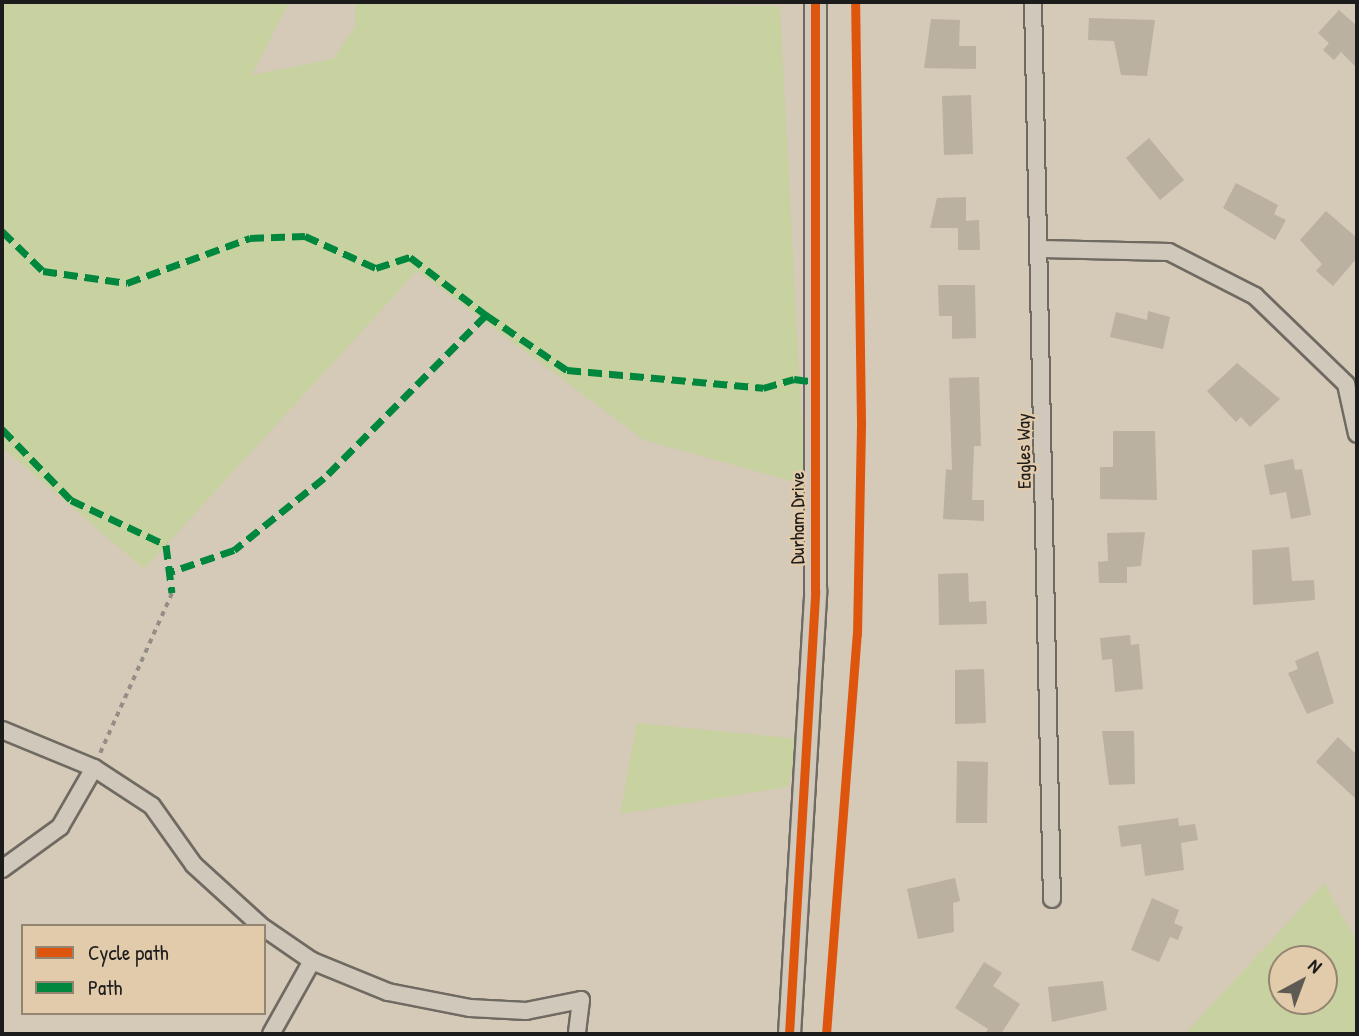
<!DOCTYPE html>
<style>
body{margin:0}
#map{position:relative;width:1359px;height:1036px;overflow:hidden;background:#d5c9b8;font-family:"Patrick Hand",sans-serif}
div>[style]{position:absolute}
.green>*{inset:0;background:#c8d1a0}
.building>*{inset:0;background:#bbb1a1}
.path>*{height:3.5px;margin-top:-1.75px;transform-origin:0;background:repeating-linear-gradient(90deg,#948e86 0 5px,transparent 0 10px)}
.roads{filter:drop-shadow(2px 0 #6f6a62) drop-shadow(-2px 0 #6f6a62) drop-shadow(0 2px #6f6a62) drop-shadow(0 -2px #6f6a62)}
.street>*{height:16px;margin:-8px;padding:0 8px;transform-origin:8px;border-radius:8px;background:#d1c8bc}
.secondary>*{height:21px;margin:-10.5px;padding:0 10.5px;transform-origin:10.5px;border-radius:10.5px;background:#d1c8bc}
.quiet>*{height:7px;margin-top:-3.5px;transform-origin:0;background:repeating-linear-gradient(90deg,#00873e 0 14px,transparent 0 21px)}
.cycleway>*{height:9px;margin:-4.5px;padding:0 4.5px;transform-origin:4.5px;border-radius:4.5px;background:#de560d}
span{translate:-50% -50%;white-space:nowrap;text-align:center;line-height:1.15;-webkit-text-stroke:5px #e2cbab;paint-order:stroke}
.street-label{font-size:19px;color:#1c1c1c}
.frame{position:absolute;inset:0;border:4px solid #1c1c1c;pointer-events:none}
.legend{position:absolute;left:21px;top:924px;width:245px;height:91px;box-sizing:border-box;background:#e2cbab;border:2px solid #938572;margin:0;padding:9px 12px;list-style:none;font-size:21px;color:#1c1c1c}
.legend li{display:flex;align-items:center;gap:14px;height:35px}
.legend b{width:35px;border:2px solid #938572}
.north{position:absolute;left:1268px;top:945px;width:70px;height:70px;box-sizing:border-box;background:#e2cbab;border:2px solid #938572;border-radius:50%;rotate:41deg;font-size:19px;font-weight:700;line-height:28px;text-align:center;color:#1c1c1c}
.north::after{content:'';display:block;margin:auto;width:24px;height:32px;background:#5d5953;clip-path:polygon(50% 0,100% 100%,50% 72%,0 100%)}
</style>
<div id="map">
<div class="green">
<div style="clip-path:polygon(2px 2px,289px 2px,252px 75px,333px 59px,355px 27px,355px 2px,780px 6px,805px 485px,644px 440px,417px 271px,144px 569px,2px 447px)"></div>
<div style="clip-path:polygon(637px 723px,800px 739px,788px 787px,620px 814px)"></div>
<div style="clip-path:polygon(evenodd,1324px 883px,1354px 937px,1357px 1034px,1185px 1034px,1324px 883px,1282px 959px,1324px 959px,1324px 1001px,1282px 1001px,1282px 959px)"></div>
</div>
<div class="building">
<div style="clip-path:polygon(1339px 10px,1357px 26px,1357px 68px,1341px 52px,1334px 60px,1323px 50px,1329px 43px,1318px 33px)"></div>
<div style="clip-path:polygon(1089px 18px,1155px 20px,1147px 76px,1121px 75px,1114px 41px,1088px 40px)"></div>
<div style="clip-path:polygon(931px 19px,960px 20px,959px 46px,976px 46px,976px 69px,924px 68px)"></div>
<div style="clip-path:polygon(971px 95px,973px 154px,944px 155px,942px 96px)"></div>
<div style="clip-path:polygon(1149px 138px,1184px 180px,1160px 200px,1126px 158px)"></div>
<div style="clip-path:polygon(1236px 183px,1278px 205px,1274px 214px,1286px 220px,1275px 240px,1223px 208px)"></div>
<div style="clip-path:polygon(966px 197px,966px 221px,979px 220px,980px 250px,958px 250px,958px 228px,930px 228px,937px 198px)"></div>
<div style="clip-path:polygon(1326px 211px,1357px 238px,1357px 258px,1333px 286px,1316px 271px,1322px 264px,1300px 240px)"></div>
<div style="clip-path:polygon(938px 285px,975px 285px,976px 338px,952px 339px,952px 316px,939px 316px)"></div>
<div style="clip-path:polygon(1148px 311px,1170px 317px,1163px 349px,1110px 337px,1116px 312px,1147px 320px)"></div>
<div style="clip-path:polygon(1237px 363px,1280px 399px,1250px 427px,1241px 417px,1236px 422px,1207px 391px)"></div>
<div style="clip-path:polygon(979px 377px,981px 446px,974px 446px,972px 500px,984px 500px,984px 521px,943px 519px,946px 469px,952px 470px,949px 378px)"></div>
<div style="clip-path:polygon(1113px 431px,1155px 431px,1157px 500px,1100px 499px,1100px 467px,1113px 467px)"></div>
<div style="clip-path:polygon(1293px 459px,1295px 470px,1302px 469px,1311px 515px,1291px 519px,1286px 492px,1270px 495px,1264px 465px)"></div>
<div style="clip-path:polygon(1145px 532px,1141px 566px,1127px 567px,1127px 583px,1099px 583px,1098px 562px,1108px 561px,1107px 533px)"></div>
<div style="clip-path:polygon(1289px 547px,1292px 581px,1314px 580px,1315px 600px,1253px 605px,1252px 550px)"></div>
<div style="clip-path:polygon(968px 573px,969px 602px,986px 601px,987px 624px,939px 625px,938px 574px)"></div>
<div style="clip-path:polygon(1130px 635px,1131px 645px,1139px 644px,1143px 689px,1115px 692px,1112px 659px,1102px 660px,1100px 638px)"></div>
<div style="clip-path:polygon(1318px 651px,1334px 703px,1307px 714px,1288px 673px,1298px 669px,1295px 661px)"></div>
<div style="clip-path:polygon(984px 669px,986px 723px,955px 724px,955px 670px)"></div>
<div style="clip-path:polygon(1102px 731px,1134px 731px,1135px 784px,1109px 785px)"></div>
<div style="clip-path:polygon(1338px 737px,1357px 755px,1357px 800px,1316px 762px)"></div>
<div style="clip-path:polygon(957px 761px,988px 762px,987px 823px,956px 823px)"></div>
<div style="clip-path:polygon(1178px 818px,1179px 826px,1195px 824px,1198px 840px,1181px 843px,1184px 870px,1145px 876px,1141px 844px,1121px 847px,1118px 826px)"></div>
<div style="clip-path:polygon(955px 878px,960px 901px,953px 903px,954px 932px,918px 939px,907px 889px)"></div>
<div style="clip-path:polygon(1152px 898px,1179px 910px,1174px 923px,1183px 927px,1178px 940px,1170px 937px,1159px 962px,1131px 950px)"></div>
<div style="clip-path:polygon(984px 962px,1002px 973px,993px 986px,1020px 1004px,1001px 1034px,985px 1034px,988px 1029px,955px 1008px)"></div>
<div style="clip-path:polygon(1103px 981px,1107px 1010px,1052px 1022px,1048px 987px)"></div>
</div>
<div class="path">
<div style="left:100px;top:753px;width:175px;rotate:-65.8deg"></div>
</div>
<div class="roads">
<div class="street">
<div style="left:1033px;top:2px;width:897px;rotate:88.79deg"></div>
<div style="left:1042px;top:249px;width:127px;rotate:1.4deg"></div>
<div style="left:1169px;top:252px;width:97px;rotate:27.1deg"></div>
<div style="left:1255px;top:296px;width:127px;rotate:44deg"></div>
<div style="left:1346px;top:384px;width:51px;rotate:77.6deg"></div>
<div style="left:2px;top:730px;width:100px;rotate:22.4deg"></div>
<div style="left:94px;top:768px;width:69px;rotate:33.2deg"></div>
<div style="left:152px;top:806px;width:72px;rotate:54.6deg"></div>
<div style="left:194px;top:865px;width:91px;rotate:42.3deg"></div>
<div style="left:2px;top:869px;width:72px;rotate:-35.9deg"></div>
<div style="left:60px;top:827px;width:68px;rotate:-60deg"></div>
<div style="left:264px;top:928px;width:58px;rotate:34.5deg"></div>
<div style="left:312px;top:961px;width:82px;rotate:22.2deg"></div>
<div style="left:388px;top:992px;width:84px;rotate:11deg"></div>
<div style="left:470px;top:1008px;width:56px;rotate:3.1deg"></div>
<div style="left:526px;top:1011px;width:56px;rotate:-11.3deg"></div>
<div style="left:581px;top:1000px;width:34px;rotate:97deg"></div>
<div style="left:271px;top:1034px;width:84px;rotate:-60.7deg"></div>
</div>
<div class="secondary">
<div style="left:789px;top:1034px;width:444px;rotate:-86.6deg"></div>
<div style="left:815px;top:591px;width:589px;rotate:-90deg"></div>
</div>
</div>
<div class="quiet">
<div style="left:2px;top:231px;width:57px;rotate:44.3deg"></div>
<div style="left:43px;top:271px;width:85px;rotate:8.1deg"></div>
<div style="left:127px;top:283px;width:131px;rotate:-20.1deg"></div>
<div style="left:250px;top:238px;width:55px;rotate:-2.1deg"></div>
<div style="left:305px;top:236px;width:78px;rotate:24.3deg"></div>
<div style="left:376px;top:268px;width:36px;rotate:-18deg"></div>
<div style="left:410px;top:257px;width:96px;rotate:37.3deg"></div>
<div style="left:486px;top:315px;width:230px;rotate:134.8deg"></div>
<div style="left:324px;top:478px;width:115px;rotate:141.3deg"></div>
<div style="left:234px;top:550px;width:68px;rotate:161deg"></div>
<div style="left:486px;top:315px;width:98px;rotate:34.2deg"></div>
<div style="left:567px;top:370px;width:197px;rotate:5.2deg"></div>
<div style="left:763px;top:388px;width:32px;rotate:-16deg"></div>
<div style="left:794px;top:379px;width:22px;rotate:8deg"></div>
<div style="left:2px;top:429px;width:99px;rotate:45.8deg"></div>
<div style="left:71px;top:500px;width:105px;rotate:25.3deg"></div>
<div style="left:166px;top:545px;width:48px;rotate:82.9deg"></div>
</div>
<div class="cycleway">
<div style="left:789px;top:1034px;width:444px;rotate:-86.6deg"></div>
<div style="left:815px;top:591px;width:589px;rotate:-90deg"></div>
<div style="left:826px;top:1034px;width:401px;rotate:-85.6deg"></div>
<div style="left:857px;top:634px;width:212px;rotate:-88.9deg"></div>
<div style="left:861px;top:422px;width:420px;rotate:-90.8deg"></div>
</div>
<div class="street-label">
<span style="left:1024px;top:451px;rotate:-91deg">Eagles Way</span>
<span style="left:798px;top:518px;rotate:-90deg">Durham Drive</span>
</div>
<div class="frame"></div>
<ul class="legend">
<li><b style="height:9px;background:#de560d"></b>Cycle path</li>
<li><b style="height:9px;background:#00873e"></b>Path</li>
</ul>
<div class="north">N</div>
</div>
